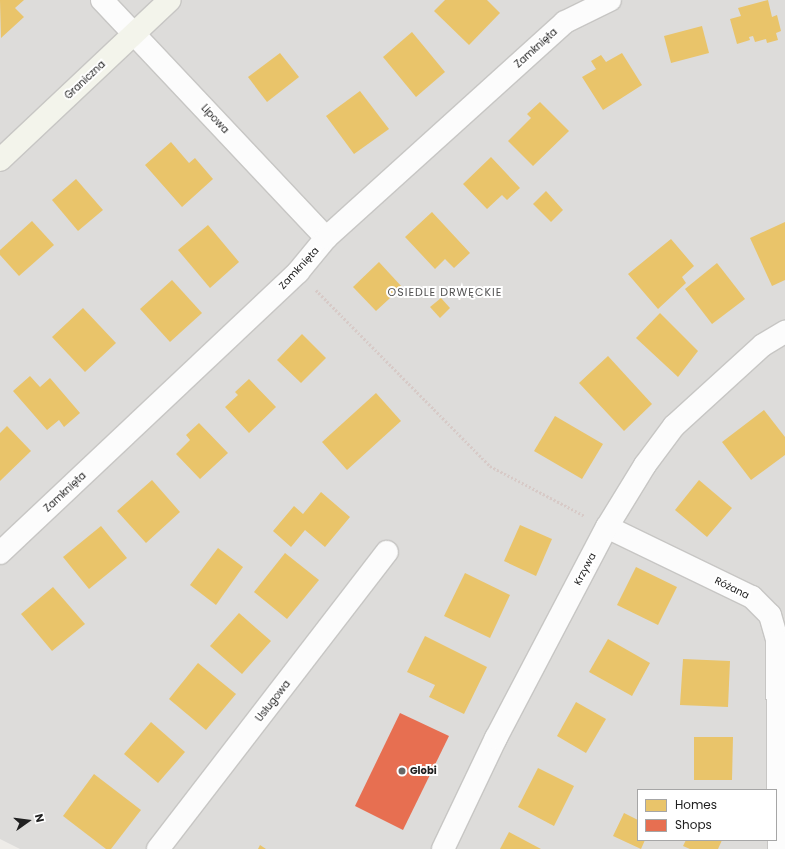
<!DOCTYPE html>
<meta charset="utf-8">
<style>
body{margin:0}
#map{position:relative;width:785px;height:849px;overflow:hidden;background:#eeece8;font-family:Poppins,sans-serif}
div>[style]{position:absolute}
.residential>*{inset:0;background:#dddcda}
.homes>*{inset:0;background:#e9c46a}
.shops>*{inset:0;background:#e76f51}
.path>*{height:2.5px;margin-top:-1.25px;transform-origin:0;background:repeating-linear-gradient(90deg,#d7cac7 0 2px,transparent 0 4px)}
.roads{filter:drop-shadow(1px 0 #c7c6c4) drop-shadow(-1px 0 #c7c6c4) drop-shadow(0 1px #c7c6c4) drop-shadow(0 -1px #c7c6c4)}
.street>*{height:22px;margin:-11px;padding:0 11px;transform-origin:11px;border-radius:11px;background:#fcfcfc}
.secondary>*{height:22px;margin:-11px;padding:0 11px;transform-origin:11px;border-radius:11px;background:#f3f4eb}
.dots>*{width:11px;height:11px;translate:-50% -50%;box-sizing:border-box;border:2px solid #fff;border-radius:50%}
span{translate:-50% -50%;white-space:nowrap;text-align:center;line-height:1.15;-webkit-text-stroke:4px #fff;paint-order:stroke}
.street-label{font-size:10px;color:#202020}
.poi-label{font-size:10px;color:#202020;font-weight:700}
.left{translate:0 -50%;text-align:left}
.neighbourhood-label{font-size:11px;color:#535353;letter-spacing:1px}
.legend{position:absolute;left:637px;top:789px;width:140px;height:52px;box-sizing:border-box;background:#fff;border:1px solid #a6a6a6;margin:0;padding:5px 7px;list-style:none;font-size:12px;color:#202020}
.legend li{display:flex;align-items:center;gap:8px;height:20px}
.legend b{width:20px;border:1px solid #a6a6a6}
.north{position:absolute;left:8px;top:801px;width:40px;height:40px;-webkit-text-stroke:3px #fff;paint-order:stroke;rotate:76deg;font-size:11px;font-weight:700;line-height:16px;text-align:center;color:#202020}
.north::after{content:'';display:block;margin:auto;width:14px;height:18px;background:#202020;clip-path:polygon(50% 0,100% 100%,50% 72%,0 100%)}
</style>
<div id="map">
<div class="residential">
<div style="clip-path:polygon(evenodd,0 0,785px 0,785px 849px,20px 849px,0 839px,0 0,638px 790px,776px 790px,776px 840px,638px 840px,638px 790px)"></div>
</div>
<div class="homes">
<div style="clip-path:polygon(0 0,24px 0,15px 8px,24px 17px,1px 38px)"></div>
<div style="clip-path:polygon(445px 0,487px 0,500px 13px,469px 45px,434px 11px)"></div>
<div style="clip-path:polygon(768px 0,772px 17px,777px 15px,781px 31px,776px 33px,778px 40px,767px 43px,766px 39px,755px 42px,753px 36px,749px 37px,750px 40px,737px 44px,730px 19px,741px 16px,738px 8px)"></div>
<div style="clip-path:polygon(702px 26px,709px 53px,671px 63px,664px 36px)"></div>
<div style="clip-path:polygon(412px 32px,445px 72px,416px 97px,383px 57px)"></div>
<div style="clip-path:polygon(280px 53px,299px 77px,267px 102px,248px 77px)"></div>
<div style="clip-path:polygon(622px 53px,642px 85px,603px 110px,582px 77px,596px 69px,591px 61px,601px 55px,606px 62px)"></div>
<div style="clip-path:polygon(360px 91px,389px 129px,354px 154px,326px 116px)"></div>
<div style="clip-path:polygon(540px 102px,569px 131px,533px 166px,508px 141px,531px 118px,527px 114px)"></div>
<div style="clip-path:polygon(171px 142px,189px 163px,195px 158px,213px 179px,182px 207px,145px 165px)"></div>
<div style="clip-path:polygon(491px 157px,520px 188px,507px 200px,502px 195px,487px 209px,463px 184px)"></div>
<div style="clip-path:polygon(76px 179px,103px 210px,78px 231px,52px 200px)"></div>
<div style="clip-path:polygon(546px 191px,563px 210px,551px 222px,533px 204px)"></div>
<div style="clip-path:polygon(432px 212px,470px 253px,454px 268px,445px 259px,435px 269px,405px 237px)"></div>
<div style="clip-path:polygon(32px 221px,54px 245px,19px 276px,0 255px,0 250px)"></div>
<div style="clip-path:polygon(785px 222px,785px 280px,772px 286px,750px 238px)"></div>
<div style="clip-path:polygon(208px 225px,239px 262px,210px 288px,178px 250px)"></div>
<div style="clip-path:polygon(671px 239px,694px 266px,682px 277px,686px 283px,658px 309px,628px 274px)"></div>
<div style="clip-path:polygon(379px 262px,402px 287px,376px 311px,353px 287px)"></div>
<div style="clip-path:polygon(717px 263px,745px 299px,712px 324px,685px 289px)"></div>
<div style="clip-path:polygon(172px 280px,202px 313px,170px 342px,140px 309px)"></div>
<div style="clip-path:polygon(441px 298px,450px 308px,440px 318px,430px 307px)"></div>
<div style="clip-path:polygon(83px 308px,116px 343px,85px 372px,52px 337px)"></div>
<div style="clip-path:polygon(660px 313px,698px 351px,678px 377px,636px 338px)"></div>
<div style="clip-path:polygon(302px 334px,326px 358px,301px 383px,277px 360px)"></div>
<div style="clip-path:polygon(608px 356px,652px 404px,624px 431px,579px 383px)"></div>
<div style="clip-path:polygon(30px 376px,40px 387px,50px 378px,80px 413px,64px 427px,59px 420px,47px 430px,13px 391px)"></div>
<div style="clip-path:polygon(249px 379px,276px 407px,249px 433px,225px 407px,238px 395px,235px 392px)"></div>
<div style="clip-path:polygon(376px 393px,401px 421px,347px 470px,322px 442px)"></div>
<div style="clip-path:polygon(764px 410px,785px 437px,785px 455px,751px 480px,722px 442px)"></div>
<div style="clip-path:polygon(555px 416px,603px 444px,582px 479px,534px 451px)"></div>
<div style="clip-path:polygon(199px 423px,228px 453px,200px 479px,176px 454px,190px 440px,186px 435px)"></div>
<div style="clip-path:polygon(7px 426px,31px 451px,0 481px,0 433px)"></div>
<div style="clip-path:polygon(152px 480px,180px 512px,146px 543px,117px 511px)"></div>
<div style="clip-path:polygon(699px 480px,732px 508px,707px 537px,675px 510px)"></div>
<div style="clip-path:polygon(321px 492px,350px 517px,325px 547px,305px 530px,291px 547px,273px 531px,294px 506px,303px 514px)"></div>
<div style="clip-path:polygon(520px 525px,552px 539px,536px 576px,504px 561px)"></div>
<div style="clip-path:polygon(101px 526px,127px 558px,89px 589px,63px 557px)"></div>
<div style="clip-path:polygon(218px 548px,243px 567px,216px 605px,190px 585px)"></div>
<div style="clip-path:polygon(285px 553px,319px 580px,287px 619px,254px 592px)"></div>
<div style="clip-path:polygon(636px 567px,677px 587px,658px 625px,617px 605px)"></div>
<div style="clip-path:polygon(465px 573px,510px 595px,490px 638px,444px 616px)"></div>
<div style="clip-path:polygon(53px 587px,85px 624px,52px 651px,21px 614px)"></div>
<div style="clip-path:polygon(239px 613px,271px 641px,242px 674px,210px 646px)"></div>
<div style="clip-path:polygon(425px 636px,487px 667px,464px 714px,429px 697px,435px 685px,407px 672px)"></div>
<div style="clip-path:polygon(608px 639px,650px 663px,632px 696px,589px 672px)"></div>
<div style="clip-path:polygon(683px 659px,730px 661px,728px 707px,680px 705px)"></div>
<div style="clip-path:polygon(198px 663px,236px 694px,206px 730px,169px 699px)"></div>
<div style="clip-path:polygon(576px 702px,606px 719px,586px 753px,557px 736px)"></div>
<div style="clip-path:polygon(151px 722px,185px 752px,158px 783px,124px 754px)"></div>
<div style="clip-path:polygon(694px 737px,733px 737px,732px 780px,694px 780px)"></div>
<div style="clip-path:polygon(538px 768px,574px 786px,554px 826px,518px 807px)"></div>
<div style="clip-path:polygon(94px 774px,141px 810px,111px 849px,106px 849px,63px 816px)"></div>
<div style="clip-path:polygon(624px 813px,638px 820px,638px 840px,645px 840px,641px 849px,613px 836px)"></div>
<div style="clip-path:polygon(509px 832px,541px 849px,500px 849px)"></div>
<div style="clip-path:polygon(686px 840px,722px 840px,718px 849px,690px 849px,683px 846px)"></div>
<div style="clip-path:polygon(260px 845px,266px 849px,258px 849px)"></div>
</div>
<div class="shops">
<div style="clip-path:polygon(400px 713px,449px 736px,403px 830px,355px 806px)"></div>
</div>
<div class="path">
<div style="left:316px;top:290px;width:247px;rotate:45.3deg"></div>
<div style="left:490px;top:466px;width:107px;rotate:27.8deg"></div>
</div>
<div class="roads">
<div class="street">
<div style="left:102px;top:0;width:327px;rotate:46.7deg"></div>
<div style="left:607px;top:527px;width:161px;rotate:25.8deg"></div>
<div style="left:752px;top:597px;width:25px;rotate:45deg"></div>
<div style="left:770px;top:615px;width:26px;rotate:74deg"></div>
<div style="left:777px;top:640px;width:209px;rotate:89.5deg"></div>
<div style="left:0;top:553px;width:410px;rotate:-43.3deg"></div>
<div style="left:298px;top:272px;width:44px;rotate:-50.5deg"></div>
<div style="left:326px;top:238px;width:322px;rotate:-42.1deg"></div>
<div style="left:565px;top:22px;width:50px;rotate:-26.1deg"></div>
<div style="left:158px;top:849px;width:375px;rotate:-52.4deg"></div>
<div style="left:443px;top:849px;width:123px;rotate:-64.5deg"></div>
<div style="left:496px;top:738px;width:238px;rotate:-62.3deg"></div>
<div style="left:607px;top:527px;width:73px;rotate:-58.5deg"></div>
<div style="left:645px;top:465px;width:49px;rotate:-53.4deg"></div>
<div style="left:674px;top:426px;width:120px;rotate:-42.3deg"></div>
<div style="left:763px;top:345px;width:26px;rotate:-31deg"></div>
</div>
<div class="secondary">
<div style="left:0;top:160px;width:233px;rotate:-43.3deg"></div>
</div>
</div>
<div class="dots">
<div style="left:402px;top:771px;background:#686766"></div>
</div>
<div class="street-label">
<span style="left:536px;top:48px;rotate:-42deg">Zamknięta</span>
<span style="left:85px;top:80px;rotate:-43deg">Graniczna</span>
<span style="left:215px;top:119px;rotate:47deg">Lipowa</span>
<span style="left:299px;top:268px;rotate:-47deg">Zamknięta</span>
<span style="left:65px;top:492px;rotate:-43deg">Zamknięta</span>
<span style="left:585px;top:569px;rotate:-62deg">Krzywa</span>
<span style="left:732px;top:588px;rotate:26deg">Różana</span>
<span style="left:273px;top:701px;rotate:-52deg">Usługowa</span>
</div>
<div class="poi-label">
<span class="left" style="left:410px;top:771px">Globi</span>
</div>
<div class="neighbourhood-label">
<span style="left:445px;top:292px">OSIEDLE DRWĘCKIE</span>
</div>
<ul class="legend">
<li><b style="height:11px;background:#e9c46a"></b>Homes</li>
<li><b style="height:11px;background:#e76f51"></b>Shops</li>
</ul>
<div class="north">N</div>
</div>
